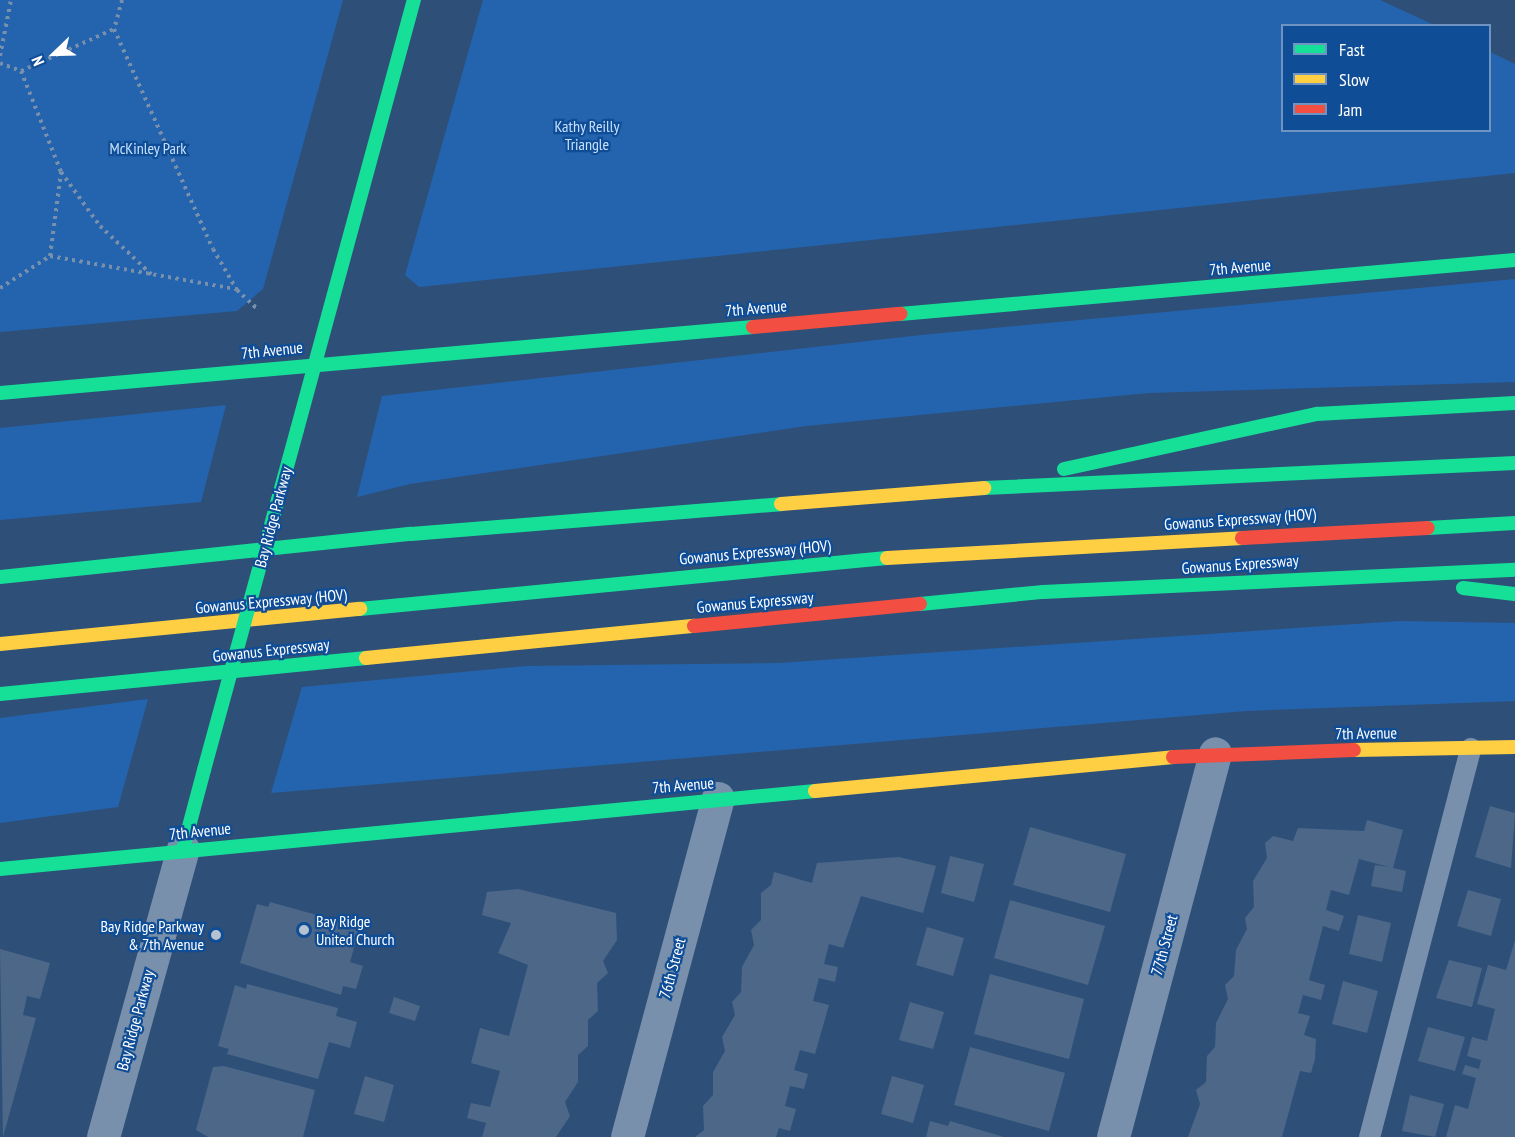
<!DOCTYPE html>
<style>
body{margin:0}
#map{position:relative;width:1515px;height:1137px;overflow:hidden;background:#2e5078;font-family:"PT Sans Narrow",sans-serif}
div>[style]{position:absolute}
.green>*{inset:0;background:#2464ae}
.building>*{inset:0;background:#4c6787}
.path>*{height:4px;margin-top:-2px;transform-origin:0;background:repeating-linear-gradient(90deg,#7890ab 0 3px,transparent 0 7.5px)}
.lane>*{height:21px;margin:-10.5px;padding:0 10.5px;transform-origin:10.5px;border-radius:10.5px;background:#7890ab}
.street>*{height:33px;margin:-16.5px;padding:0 16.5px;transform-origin:16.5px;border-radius:16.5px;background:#7890ab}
.fast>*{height:14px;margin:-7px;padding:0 7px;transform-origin:7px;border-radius:7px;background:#16e098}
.slow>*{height:14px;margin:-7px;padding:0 7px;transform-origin:7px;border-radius:7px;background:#ffcf43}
.jam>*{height:14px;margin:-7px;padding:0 7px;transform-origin:7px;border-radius:7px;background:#f24e42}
.fast-bridge>*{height:14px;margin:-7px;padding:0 7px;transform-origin:7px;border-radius:7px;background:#16e098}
.dots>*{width:16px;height:16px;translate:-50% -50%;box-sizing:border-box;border:3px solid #0f4d97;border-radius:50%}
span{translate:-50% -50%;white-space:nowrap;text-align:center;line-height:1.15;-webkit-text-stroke:4.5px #0f4d97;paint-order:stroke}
.park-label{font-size:16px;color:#c7e1fe}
.street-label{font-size:16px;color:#fff}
.poi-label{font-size:16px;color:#fff}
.left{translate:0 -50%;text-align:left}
.right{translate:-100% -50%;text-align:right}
.legend{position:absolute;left:1281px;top:24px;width:210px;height:108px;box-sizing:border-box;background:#0f4d97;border:2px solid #6f94c1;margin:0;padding:8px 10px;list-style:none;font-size:18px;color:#fff}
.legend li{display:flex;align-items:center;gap:12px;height:30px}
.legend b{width:30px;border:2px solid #6f94c1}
.north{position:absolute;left:24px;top:24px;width:60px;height:60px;-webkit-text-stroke:4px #0f4d97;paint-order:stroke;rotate:247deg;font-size:16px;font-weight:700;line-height:24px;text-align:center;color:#fff}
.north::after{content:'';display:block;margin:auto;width:21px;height:27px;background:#fff;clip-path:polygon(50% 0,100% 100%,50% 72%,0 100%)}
</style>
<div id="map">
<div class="green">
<div style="clip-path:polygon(0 0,343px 0,263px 289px,237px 311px,0 332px)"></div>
<div style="clip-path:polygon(483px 0,1380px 0,1434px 25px,1282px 26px,1282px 130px,1490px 130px,1490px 52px,1515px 64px,1515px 173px,419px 287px,405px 275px)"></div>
<div style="clip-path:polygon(1515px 279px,1515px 382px,1149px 393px,806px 426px,410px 484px,357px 497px,382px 396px,921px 335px)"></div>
<div style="clip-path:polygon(226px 405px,201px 502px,0 520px,0 428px)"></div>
<div style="clip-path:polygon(1400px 621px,1515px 623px,1515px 701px,1246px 711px,271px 793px,302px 687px,526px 666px,778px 663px)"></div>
<div style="clip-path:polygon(148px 699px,118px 807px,0 823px,0 718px)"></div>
</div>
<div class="building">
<div style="clip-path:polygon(1490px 806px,1515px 813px,1511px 868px,1475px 857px)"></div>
<div style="clip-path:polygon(1367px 820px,1403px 830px,1393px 868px,1406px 871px,1402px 892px,1371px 886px,1375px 865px,1389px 867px,1359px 859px,1349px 895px,1331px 890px,1326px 910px,1344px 916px,1339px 931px,1323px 926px,1309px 980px,1325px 985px,1321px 1000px,1303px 995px,1298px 1013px,1310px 1016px,1304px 1035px,1316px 1039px,1315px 1059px,1311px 1073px,1300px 1071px,1282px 1137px,1188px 1137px,1200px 1104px,1196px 1090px,1206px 1082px,1207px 1056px,1215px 1047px,1216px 1023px,1228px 999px,1225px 985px,1234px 976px,1236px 950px,1247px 929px,1245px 918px,1254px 907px,1253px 881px,1267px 858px,1265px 843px,1273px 836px,1293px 841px,1298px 828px,1364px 831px)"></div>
<div style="clip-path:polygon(1030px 827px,1126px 854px,1110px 912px,1013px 885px)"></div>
<div style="clip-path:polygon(950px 856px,984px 864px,974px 902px,941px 893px)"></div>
<div style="clip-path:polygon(899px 857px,936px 866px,923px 913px,861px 896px,843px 948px,829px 944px,824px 964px,838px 967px,835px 982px,819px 978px,813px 1001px,829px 1005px,815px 1054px,800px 1050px,794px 1070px,808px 1074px,804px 1089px,790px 1086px,785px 1106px,796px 1109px,790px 1131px,779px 1128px,776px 1137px,695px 1137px,704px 1130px,703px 1106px,713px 1095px,713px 1072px,725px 1051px,722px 1037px,735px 1015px,732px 1002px,741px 992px,742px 967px,754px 945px,751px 930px,761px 920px,761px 893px,771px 885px,774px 872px,812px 883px,817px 863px)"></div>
<div style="clip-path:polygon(518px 889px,616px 913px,617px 940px,603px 961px,608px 973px,597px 983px,598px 1011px,588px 1020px,588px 1046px,578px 1055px,578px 1082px,565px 1102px,570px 1116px,556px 1137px,482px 1137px,486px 1123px,467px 1118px,471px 1103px,490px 1107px,500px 1071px,471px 1063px,480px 1028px,509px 1036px,528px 965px,498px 953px,511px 923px,482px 915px,487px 892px)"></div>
<div style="clip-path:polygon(1468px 890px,1501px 899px,1491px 936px,1457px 926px)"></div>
<div style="clip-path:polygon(1010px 900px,1105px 926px,1088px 985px,994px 958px)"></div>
<div style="clip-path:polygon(270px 902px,360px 927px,350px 962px,363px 966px,356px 989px,343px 986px,341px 995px,240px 963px,257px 904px,268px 907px)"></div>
<div style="clip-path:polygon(1358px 915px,1391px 923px,1382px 962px,1349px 954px)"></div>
<div style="clip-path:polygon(927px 927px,964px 938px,953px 976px,916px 965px)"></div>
<div style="clip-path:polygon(1515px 940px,1515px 1137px,1446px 1137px,1455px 1105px,1468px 1109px,1476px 1078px,1462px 1074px,1465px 1065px,1479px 1069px,1481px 1060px,1467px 1056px,1472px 1037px,1487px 1041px,1495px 1009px,1477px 1004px,1488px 965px,1506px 970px)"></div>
<div style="clip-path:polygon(0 949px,50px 963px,40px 999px,27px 996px,23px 1015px,36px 1018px,3px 1137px)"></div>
<div style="clip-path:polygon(1449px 960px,1482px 968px,1472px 1007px,1436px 998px)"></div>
<div style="clip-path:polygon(990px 974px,1084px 999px,1069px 1059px,974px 1034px)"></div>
<div style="clip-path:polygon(1343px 981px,1378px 991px,1367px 1033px,1332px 1024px)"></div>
<div style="clip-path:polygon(247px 984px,338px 1008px,336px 1016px,357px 1022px,350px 1048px,329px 1042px,318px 1079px,227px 1054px,229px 1049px,218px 1046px,235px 985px,246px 989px)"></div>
<div style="clip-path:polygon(394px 997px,420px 1006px,415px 1021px,389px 1013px)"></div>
<div style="clip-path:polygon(910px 1002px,944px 1012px,933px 1049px,899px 1040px)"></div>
<div style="clip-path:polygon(1428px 1027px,1465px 1037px,1455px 1071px,1418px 1061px)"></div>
<div style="clip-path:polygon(970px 1047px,1065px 1073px,1049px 1131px,954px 1105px)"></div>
<div style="clip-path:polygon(224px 1066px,315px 1090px,303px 1137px,208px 1137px,196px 1130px,213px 1067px)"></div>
<div style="clip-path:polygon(365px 1076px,394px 1085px,384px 1122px,354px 1114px)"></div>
<div style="clip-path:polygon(892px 1076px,924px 1085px,913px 1123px,881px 1114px)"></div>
<div style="clip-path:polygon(1410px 1095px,1444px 1104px,1435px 1137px,1402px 1131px)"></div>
<div style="clip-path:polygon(930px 1121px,948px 1126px,950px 1121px,1004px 1137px,926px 1137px)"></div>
</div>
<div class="path">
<div style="left:122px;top:0;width:30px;rotate:105deg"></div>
<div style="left:114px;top:29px;width:241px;rotate:65.8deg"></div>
<div style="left:213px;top:249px;width:48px;rotate:59.7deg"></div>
<div style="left:237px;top:290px;width:26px;rotate:43deg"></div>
<div style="left:0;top:56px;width:57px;rotate:-78.9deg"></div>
<div style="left:0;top:63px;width:22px;rotate:21deg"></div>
<div style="left:21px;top:71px;width:109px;rotate:68.4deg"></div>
<div style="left:61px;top:172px;width:67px;rotate:54.2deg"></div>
<div style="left:100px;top:226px;width:71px;rotate:43.3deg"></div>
<div style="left:21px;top:71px;width:102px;rotate:-24.3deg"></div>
<div style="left:50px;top:256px;width:85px;rotate:-82.5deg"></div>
<div style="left:0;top:288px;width:59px;rotate:-32.6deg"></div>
<div style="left:50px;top:256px;width:189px;rotate:10.1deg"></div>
</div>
<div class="lane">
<div style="left:1369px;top:1137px;width:402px;rotate:-75.4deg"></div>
</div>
<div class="street">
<div style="left:103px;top:1137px;width:299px;rotate:-74.5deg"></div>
<div style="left:627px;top:1137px;width:351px;rotate:-75deg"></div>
<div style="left:1113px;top:1137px;width:397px;rotate:-75.1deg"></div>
</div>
<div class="fast">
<div style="left:900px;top:314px;width:617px;rotate:-5.02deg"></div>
<div style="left:0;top:393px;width:756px;rotate:-5.01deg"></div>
<div style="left:297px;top:430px;width:446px;rotate:-74.8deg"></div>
<div style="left:1064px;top:469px;width:259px;rotate:-12.3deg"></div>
<div style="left:1317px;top:414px;width:198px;rotate:-3.2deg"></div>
<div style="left:984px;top:488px;width:532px;rotate:-2.7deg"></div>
<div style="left:1428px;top:528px;width:87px;rotate:-3.3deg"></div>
<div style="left:0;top:577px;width:413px;rotate:-6deg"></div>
<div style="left:411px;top:534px;width:371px;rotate:-4.6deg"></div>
<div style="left:1463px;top:588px;width:52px;rotate:6.6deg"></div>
<div style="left:920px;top:604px;width:124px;rotate:-5.6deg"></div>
<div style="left:1043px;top:592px;width:473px;rotate:-2.7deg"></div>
<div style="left:360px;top:609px;width:529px;rotate:-5.53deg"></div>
<div style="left:0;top:694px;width:368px;rotate:-5.6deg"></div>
<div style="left:183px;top:849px;width:82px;rotate:-75.1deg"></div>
<div style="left:0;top:869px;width:819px;rotate:-5.47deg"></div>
</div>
<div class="slow">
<div style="left:781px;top:504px;width:204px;rotate:-4.5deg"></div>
<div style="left:887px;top:558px;width:356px;rotate:-3.2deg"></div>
<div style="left:0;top:644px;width:362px;rotate:-5.6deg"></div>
<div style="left:366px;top:658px;width:330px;rotate:-5.6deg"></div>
<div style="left:1354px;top:750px;width:161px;rotate:-1.1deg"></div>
<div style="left:815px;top:791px;width:360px;rotate:-5.4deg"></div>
</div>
<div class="jam">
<div style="left:753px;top:327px;width:148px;rotate:-5.1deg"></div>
<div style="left:1242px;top:538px;width:186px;rotate:-3.1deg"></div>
<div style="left:694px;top:626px;width:227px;rotate:-5.6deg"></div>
<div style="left:1173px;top:757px;width:181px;rotate:-2.2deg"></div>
</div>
<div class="fast-bridge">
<div style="left:204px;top:770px;width:352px;rotate:-74.7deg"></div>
</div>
<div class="dots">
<div style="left:304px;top:930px;background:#b6c2d0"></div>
<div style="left:216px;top:935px;background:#b6c2d0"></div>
</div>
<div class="park-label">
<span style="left:587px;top:135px">Kathy Reilly<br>Triangle</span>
<span style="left:148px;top:148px">McKinley Park</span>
</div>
<div class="street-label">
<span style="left:1240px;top:267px;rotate:-5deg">7th Avenue</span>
<span style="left:756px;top:308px;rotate:-5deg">7th Avenue</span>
<span style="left:272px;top:350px;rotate:-6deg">7th Avenue</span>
<span style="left:273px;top:517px;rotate:-75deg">Bay Ridge Parkway</span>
<span style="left:1240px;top:519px;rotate:-4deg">Gowanus Expressway (HOV)</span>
<span style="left:755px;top:552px;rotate:-5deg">Gowanus Expressway (HOV)</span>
<span style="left:1240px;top:564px;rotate:-4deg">Gowanus Expressway</span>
<span style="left:271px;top:601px;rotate:-5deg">Gowanus Expressway (HOV)</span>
<span style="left:755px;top:602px;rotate:-5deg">Gowanus Expressway</span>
<span style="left:271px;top:650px;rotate:-6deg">Gowanus Expressway</span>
<span style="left:1366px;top:733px;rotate:-1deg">7th Avenue</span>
<span style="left:683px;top:785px;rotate:-5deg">7th Avenue</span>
<span style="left:200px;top:831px;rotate:-6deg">7th Avenue</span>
<span style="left:1164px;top:945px;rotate:-75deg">77th Street</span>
<span style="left:672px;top:968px;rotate:-75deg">76th Street</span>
<span style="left:135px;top:1020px;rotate:-75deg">Bay Ridge Parkway</span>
</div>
<div class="poi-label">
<span class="left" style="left:316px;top:930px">Bay Ridge<br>United Church</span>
<span class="right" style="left:204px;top:935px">Bay Ridge Parkway<br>&amp; 7th Avenue</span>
</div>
<ul class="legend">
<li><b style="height:8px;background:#16e098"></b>Fast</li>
<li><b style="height:8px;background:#ffcf43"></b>Slow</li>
<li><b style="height:8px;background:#f24e42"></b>Jam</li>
</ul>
<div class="north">N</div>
</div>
